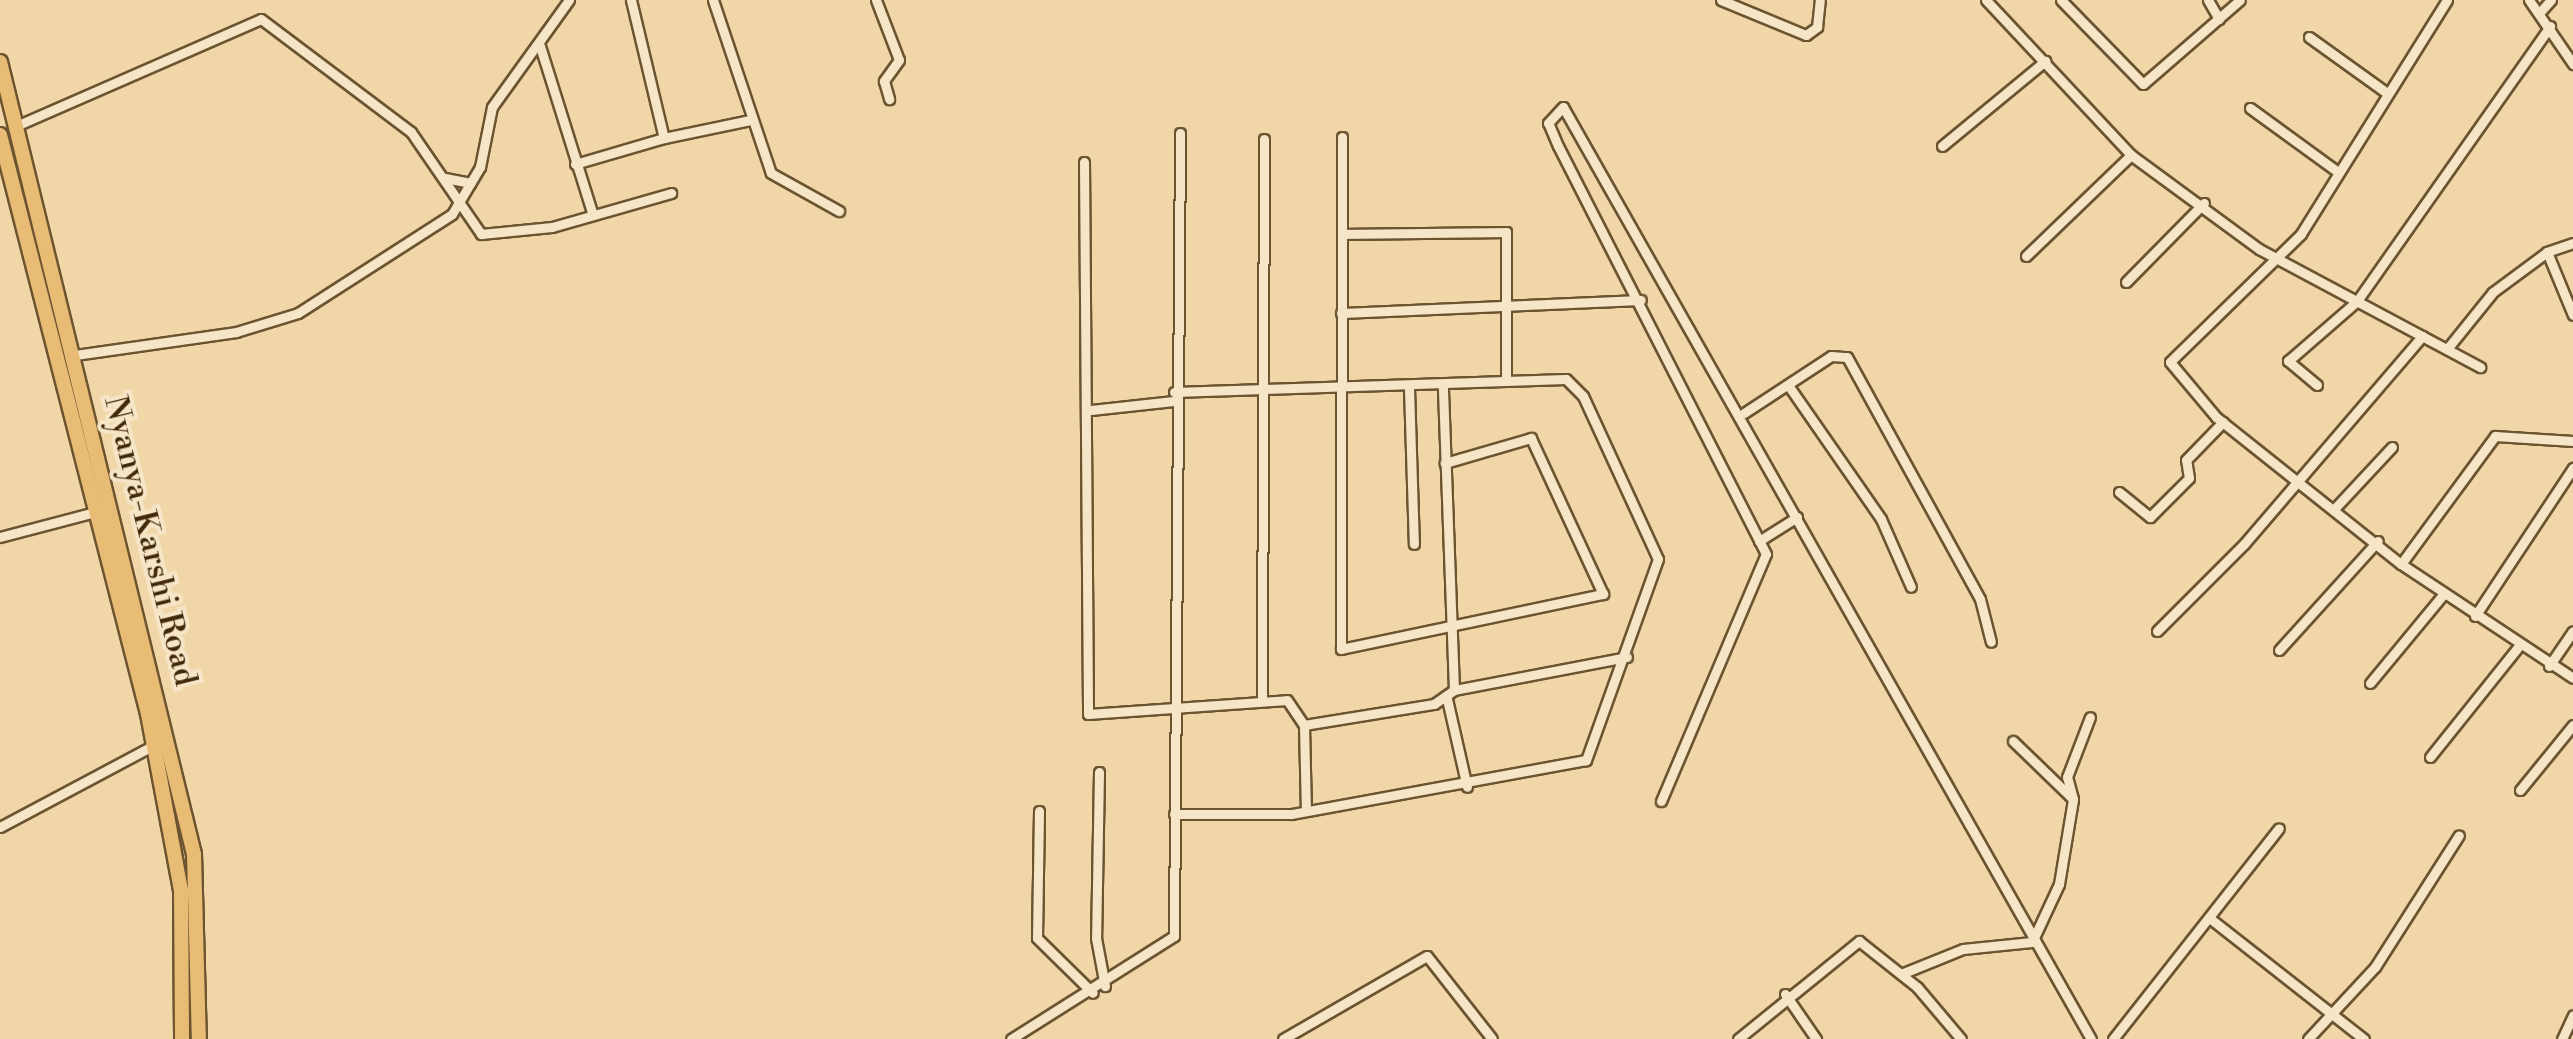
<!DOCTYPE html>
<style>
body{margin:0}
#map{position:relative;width:2573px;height:1039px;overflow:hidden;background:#f1d7a8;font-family:"Libre Bodoni",serif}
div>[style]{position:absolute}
.roads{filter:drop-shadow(2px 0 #6c5431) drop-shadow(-2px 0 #6c5431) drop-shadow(0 2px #6c5431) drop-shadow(0 -2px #6c5431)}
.street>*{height:9px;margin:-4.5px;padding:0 4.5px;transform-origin:4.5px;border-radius:4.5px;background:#f6e5c6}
.primary>*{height:14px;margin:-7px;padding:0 7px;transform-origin:7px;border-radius:7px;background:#e8bc74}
span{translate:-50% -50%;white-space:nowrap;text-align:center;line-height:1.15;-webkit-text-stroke:8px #f6e5c6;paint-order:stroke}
.street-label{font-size:32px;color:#402909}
</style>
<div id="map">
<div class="roads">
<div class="street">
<div style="left:631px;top:0;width:142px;rotate:76.6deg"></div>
<div style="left:664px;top:138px;width:88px;rotate:-11.8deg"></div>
<div style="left:713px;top:0;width:182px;rotate:71.5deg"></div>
<div style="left:771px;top:173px;width:78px;rotate:29.2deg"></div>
<div style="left:876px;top:0;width:64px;rotate:69deg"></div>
<div style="left:899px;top:60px;width:26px;rotate:126deg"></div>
<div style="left:884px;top:81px;width:19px;rotate:74deg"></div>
<div style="left:1721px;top:0;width:92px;rotate:22.4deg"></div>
<div style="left:1806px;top:35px;width:14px;rotate:-36deg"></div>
<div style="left:1817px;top:27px;width:27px;rotate:-84deg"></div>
<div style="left:1986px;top:0;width:212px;rotate:46.9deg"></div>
<div style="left:2061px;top:0;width:117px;rotate:45.7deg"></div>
<div style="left:2143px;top:84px;width:128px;rotate:-40.9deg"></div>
<div style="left:2208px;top:0;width:22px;rotate:60deg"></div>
<div style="left:2447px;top:0;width:276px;rotate:122deg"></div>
<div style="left:2301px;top:234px;width:183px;rotate:135.7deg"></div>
<div style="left:2170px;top:362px;width:72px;rotate:50.1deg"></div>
<div style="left:2216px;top:417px;width:236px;rotate:38.5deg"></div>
<div style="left:2401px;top:564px;width:206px;rotate:33.5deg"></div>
<div style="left:2529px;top:0;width:78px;rotate:55.5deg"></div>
<div style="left:2541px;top:11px;width:15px;rotate:-48deg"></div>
<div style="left:2309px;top:37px;width:96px;rotate:35.7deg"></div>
<div style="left:539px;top:43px;width:180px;rotate:72.6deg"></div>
<div style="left:2250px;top:108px;width:109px;rotate:36deg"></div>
<div style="left:16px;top:126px;width:267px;rotate:-23.6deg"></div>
<div style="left:261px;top:19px;width:188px;rotate:37deg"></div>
<div style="left:411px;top:132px;width:124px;rotate:55.5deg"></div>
<div style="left:481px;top:234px;width:71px;rotate:-5.6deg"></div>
<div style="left:552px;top:227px;width:124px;rotate:-15.9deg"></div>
<div style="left:1342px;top:137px;width:512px;rotate:90.11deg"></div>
<div style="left:1341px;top:649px;width:268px;rotate:-11.9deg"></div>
<div style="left:1603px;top:594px;width:172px;rotate:-114.8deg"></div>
<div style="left:1531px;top:438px;width:90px;rotate:163.8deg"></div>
<div style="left:1942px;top:146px;width:134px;rotate:-39.5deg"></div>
<div style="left:1084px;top:162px;width:552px;rotate:89.58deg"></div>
<div style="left:1088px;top:714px;width:199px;rotate:-4deg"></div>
<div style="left:1287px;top:700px;width:30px;rotate:56deg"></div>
<div style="left:1304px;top:725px;width:86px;rotate:88.7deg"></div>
<div style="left:575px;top:164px;width:93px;rotate:-16.3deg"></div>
<div style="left:445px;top:178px;width:26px;rotate:11deg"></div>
<div style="left:1342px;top:234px;width:164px;rotate:-0.7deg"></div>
<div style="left:1506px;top:232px;width:149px;rotate:90deg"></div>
<div style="left:2573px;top:243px;width:28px;rotate:161deg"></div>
<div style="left:2547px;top:252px;width:68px;rotate:67.6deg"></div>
<div style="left:2026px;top:256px;width:146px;rotate:-43.9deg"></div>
<div style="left:2131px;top:155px;width:159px;rotate:36.3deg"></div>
<div style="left:2259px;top:249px;width:251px;rotate:28.1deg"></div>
<div style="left:2126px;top:282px;width:111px;rotate:-45.4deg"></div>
<div style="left:1341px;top:313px;width:300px;rotate:-2.5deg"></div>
<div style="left:2447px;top:349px;width:73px;rotate:-51.1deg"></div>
<div style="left:2493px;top:292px;width:67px;rotate:-36.5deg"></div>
<div style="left:75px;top:355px;width:163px;rotate:-8.1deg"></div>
<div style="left:236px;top:332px;width:65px;rotate:-17deg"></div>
<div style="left:298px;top:313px;width:183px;rotate:-32.7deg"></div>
<div style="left:452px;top:214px;width:55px;rotate:-59.2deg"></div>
<div style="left:480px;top:167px;width:61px;rotate:-78.7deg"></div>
<div style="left:492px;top:107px;width:132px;rotate:-54.3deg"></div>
<div style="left:1788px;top:385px;width:163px;rotate:55.2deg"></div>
<div style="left:1881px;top:519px;width:74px;rotate:66.2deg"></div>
<div style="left:2317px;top:385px;width:38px;rotate:-140deg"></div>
<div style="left:2288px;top:361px;width:91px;rotate:-41deg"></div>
<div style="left:2357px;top:301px;width:336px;rotate:-54.9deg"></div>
<div style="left:1409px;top:388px;width:156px;rotate:88.2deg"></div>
<div style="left:1174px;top:392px;width:392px;rotate:-1.9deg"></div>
<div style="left:1566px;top:379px;width:24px;rotate:45deg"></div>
<div style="left:1583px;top:396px;width:179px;rotate:65.3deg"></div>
<div style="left:1658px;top:559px;width:214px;rotate:109.7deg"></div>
<div style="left:1586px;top:760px;width:300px;rotate:169.6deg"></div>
<div style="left:1291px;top:814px;width:117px;rotate:180deg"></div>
<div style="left:1091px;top:410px;width:83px;rotate:-6.2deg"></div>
<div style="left:1744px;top:413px;width:104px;rotate:-33.2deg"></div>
<div style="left:1831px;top:356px;width:16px;rotate:4deg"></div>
<div style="left:1847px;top:357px;width:276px;rotate:61.2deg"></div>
<div style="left:1980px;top:599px;width:44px;rotate:75.7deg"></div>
<div style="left:2119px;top:492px;width:40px;rotate:39deg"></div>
<div style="left:2150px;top:517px;width:55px;rotate:-45deg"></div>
<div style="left:2189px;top:478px;width:18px;rotate:-99deg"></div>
<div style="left:2186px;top:460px;width:53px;rotate:-45.8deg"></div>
<div style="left:2336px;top:507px;width:82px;rotate:-47deg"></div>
<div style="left:0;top:537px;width:102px;rotate:-14.7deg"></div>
<div style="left:1759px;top:541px;width:45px;rotate:-32.3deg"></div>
<div style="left:2401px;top:564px;width:159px;rotate:-53.7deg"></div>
<div style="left:2495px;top:436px;width:78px;rotate:3.7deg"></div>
<div style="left:2475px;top:616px;width:178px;rotate:-56.5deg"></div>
<div style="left:2157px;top:631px;width:123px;rotate:-45deg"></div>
<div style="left:2244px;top:544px;width:274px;rotate:-49.4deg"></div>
<div style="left:2279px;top:650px;width:147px;rotate:-47.8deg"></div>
<div style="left:2549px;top:666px;width:42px;rotate:-55.6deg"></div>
<div style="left:2370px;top:683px;width:113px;rotate:-50.4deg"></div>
<div style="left:1454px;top:690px;width:176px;rotate:-10.8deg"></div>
<div style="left:1262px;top:698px;width:559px;rotate:-89.8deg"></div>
<div style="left:1447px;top:699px;width:90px;rotate:77.2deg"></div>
<div style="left:1304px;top:725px;width:132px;rotate:-9.2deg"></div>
<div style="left:1434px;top:704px;width:24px;rotate:-35deg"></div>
<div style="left:1454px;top:690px;width:304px;rotate:-92.1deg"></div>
<div style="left:2013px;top:741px;width:81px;rotate:44deg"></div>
<div style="left:2430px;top:757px;width:142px;rotate:-51.3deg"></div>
<div style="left:1099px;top:772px;width:166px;rotate:91deg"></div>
<div style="left:1096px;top:938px;width:49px;rotate:79.4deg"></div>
<div style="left:2520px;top:790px;width:84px;rotate:-50.8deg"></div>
<div style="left:1661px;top:801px;width:268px;rotate:-67deg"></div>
<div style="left:1766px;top:554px;width:458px;rotate:-117deg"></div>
<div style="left:1558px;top:146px;width:25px;rotate:-113deg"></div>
<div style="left:1548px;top:123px;width:22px;rotate:-47deg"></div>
<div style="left:1563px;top:107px;width:1071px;rotate:60.47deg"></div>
<div style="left:1039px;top:811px;width:127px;rotate:90.9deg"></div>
<div style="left:1037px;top:938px;width:78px;rotate:44.5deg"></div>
<div style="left:0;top:827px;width:174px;rotate:-28deg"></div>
<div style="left:2212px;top:920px;width:193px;rotate:38.1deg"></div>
<div style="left:1901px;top:974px;width:67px;rotate:-22deg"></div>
<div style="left:1963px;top:949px;width:69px;rotate:-5.8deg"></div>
<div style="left:2032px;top:942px;width:64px;rotate:-65deg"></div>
<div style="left:2059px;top:884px;width:86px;rotate:-80.6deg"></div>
<div style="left:2073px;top:799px;width:23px;rotate:-105deg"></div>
<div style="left:2067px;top:777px;width:64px;rotate:-69deg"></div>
<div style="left:1785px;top:994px;width:55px;rotate:55.4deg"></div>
<div style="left:1011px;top:1039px;width:193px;rotate:-32.3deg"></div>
<div style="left:1174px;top:936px;width:803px;rotate:-89.57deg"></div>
<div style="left:1283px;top:1039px;width:166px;rotate:-30deg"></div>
<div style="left:1427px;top:956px;width:105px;rotate:51.9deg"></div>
<div style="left:1738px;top:1039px;width:156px;rotate:-39deg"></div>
<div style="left:1859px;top:941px;width:74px;rotate:38.4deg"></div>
<div style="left:1917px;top:987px;width:68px;rotate:49.8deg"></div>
<div style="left:2113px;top:1039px;width:268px;rotate:-51.8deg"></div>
<div style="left:2308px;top:1039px;width:98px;rotate:-47.1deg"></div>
<div style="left:2375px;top:967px;width:156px;rotate:-57.5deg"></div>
<div style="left:2562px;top:1039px;width:26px;rotate:-65deg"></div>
</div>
<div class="primary">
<div style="left:0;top:62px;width:815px;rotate:76.24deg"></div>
<div style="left:194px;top:854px;width:185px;rotate:88.5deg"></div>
<div style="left:0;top:135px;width:598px;rotate:75.66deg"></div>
<div style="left:148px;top:714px;width:179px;rotate:79.4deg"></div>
<div style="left:181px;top:890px;width:149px;rotate:89.6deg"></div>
</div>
</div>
<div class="street-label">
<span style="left:150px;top:541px;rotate:76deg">Nyanya-Karshi Road</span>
</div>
</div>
